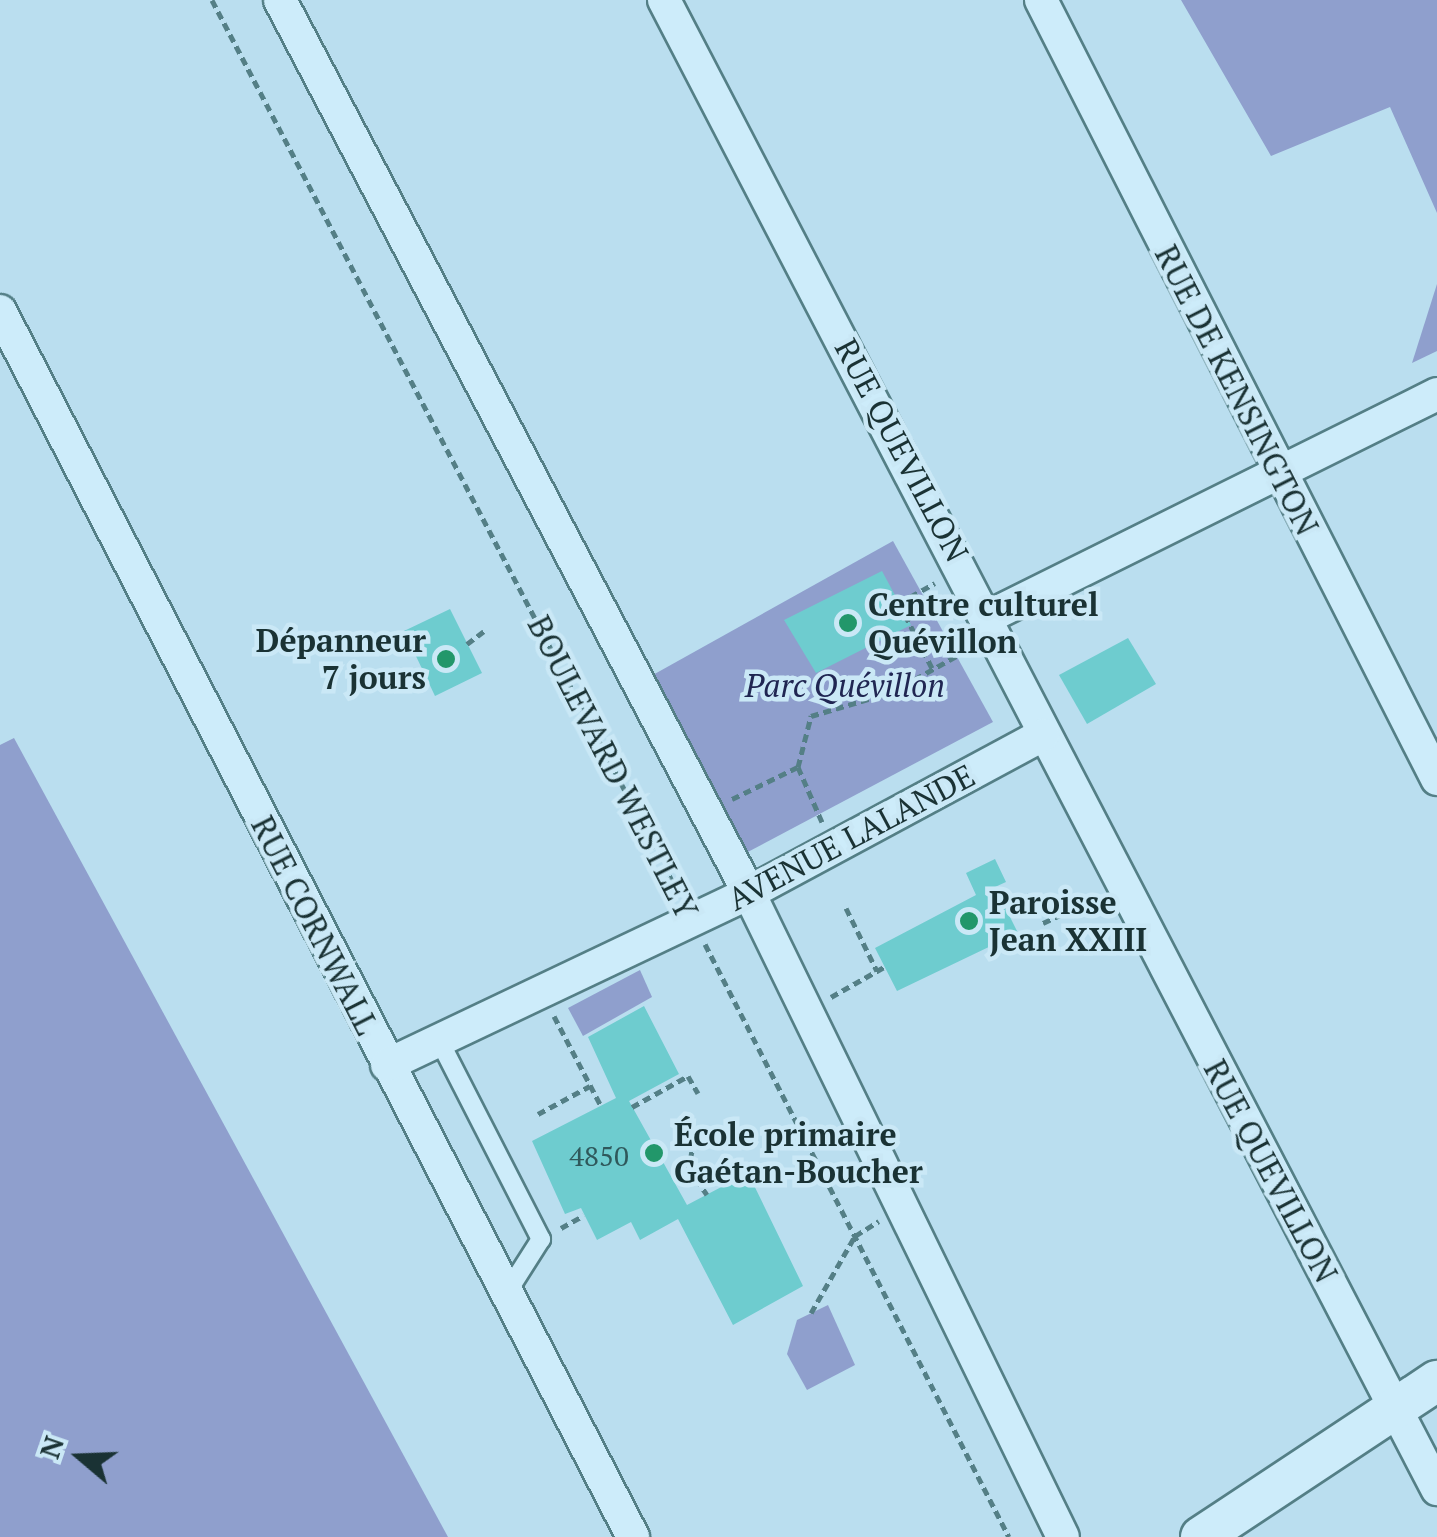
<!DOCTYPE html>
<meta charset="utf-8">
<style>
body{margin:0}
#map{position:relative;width:1437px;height:1537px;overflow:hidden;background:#badeef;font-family:"PT Serif",serif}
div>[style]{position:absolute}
.green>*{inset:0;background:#8f9fcd}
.building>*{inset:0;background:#6ecccf}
.path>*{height:5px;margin-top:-2.5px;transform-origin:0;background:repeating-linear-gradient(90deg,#547f86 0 8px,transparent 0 13px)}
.roads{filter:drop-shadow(2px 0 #547f86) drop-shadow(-2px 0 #547f86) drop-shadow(0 2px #547f86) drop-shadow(0 -2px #547f86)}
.service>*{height:18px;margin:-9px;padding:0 9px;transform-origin:9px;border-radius:9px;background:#cdecfa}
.minor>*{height:32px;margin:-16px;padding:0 16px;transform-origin:16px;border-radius:16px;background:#cdecfa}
.tertiary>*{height:40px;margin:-20px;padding:0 20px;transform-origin:20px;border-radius:20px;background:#cdecfa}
.dots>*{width:28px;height:28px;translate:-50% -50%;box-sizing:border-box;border:5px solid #cae8f6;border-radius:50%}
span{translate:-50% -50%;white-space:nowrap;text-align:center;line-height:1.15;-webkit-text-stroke:9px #cae8f6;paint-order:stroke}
.number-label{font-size:28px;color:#2f585b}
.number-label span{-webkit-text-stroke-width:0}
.street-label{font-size:32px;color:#1a3234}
.poi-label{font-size:32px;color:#1a3234;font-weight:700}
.left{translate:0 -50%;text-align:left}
.right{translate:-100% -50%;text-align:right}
.park-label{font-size:32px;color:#202652;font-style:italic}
.north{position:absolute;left:30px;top:1407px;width:100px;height:100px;-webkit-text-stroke:8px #cae8f6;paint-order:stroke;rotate:289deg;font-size:28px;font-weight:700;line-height:40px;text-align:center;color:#1a3234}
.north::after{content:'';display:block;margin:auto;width:35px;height:45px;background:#1a3234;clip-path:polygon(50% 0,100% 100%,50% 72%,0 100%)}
</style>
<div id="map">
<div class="green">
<div style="clip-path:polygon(1181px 0,1437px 0,1437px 213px,1390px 107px,1271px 156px)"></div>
<div style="clip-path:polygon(1437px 284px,1437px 351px,1412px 363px)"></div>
<div style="clip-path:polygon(893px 541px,993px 722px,744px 854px,651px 676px)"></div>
<div style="clip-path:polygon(14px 738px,448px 1537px,0 1537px,0 745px)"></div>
<div style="clip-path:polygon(640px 970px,652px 997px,583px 1036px,568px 1008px)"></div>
<div style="clip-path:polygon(828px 1305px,855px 1365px,807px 1390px,787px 1354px,797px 1320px)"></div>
</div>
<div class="building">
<div style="clip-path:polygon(882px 571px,911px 625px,816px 673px,784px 620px)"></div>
<div style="clip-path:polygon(450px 609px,482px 673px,435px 696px,404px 631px)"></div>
<div style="clip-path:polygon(1128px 638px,1156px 684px,1087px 724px,1059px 675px)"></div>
<div style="clip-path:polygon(995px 859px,1006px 882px,995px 887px,1018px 933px,897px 991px,875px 948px,976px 895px,966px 873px)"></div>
<div style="clip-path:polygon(644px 1006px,679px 1074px,629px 1101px,687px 1205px,748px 1173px,803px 1286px,733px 1325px,678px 1219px,640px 1240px,631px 1222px,597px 1240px,581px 1208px,565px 1214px,532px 1141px,616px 1098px,588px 1037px)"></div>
</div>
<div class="path">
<div style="left:212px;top:0;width:1009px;rotate:62.42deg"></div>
<div style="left:467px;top:644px;width:21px;rotate:-37deg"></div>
<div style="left:932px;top:668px;width:73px;rotate:-116.9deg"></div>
<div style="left:899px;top:603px;width:41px;rotate:-29.1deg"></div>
<div style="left:798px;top:767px;width:53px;rotate:-75.7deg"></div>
<div style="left:811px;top:716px;width:84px;rotate:-16.5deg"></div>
<div style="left:892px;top:692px;width:88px;rotate:-29.2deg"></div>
<div style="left:732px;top:799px;width:73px;rotate:-25.9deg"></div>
<div style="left:798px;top:767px;width:60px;rotate:66.4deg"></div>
<div style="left:846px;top:908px;width:70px;rotate:63.8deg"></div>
<div style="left:1006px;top:909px;width:27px;rotate:-31deg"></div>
<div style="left:1043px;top:923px;width:62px;rotate:-24.9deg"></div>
<div style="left:705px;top:944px;width:666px;rotate:62.86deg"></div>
<div style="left:831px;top:997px;width:61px;rotate:-29.5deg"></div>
<div style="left:554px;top:1016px;width:102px;rotate:62.4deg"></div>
<div style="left:632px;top:1107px;width:64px;rotate:-29deg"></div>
<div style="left:688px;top:1076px;width:20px;rotate:60deg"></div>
<div style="left:538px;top:1114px;width:59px;rotate:-28.3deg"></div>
<div style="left:694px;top:1139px;width:29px;rotate:100deg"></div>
<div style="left:689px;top:1168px;width:32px;rotate:56deg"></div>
<div style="left:561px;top:1228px;width:26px;rotate:-29deg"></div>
<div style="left:811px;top:1313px;width:89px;rotate:-60.3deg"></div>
<div style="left:855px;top:1236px;width:28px;rotate:-32deg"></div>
</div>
<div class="roads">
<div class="service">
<div style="left:439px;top:1040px;width:224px;rotate:62.9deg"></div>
<div style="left:541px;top:1239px;width:65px;rotate:122.5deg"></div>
</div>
<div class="minor">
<div style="left:280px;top:0;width:1009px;rotate:62.29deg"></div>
<div style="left:749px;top:893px;width:716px;rotate:64.01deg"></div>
<div style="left:664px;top:0;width:1678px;rotate:62.56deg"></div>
<div style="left:1041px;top:0;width:874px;rotate:63.05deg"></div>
<div style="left:0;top:311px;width:1380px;rotate:62.69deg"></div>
<div style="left:990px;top:616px;width:499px;rotate:-26.4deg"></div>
<div style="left:387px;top:1065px;width:401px;rotate:-25.4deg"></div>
<div style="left:749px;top:893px;width:334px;rotate:-28.3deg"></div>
</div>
<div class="tertiary">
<div style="left:1201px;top:1537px;width:283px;rotate:-33.5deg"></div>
</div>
</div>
<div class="dots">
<div style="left:848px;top:623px;background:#22976a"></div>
<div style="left:446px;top:659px;background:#22976a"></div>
<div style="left:969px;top:921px;background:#22976a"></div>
<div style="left:654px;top:1153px;background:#22976a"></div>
</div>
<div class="number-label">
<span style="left:599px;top:1156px">4850</span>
</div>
<div class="street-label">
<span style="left:1237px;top:390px;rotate:63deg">RUE DE KENSINGTON</span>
<span style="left:902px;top:450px;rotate:62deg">RUE QUEVILLON</span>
<span style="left:613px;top:767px;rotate:63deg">BOULEVARD WESTLEY</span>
<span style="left:851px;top:837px;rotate:-28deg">AVENUE LALANDE</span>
<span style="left:315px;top:925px;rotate:63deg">RUE CORNWALL</span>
<span style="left:1271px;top:1171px;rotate:62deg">RUE QUEVILLON</span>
</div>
<div class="poi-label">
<span class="left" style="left:868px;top:623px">Centre culturel<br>Quévillon</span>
<span class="right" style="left:426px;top:659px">Dépanneur<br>7 jours</span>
<span class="left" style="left:989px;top:921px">Paroisse<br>Jean XXIII</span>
<span class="left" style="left:674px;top:1153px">École primaire<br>Gaétan-Boucher</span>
</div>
<div class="park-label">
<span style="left:845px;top:685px">Parc Quévillon</span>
</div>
<div class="north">N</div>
</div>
